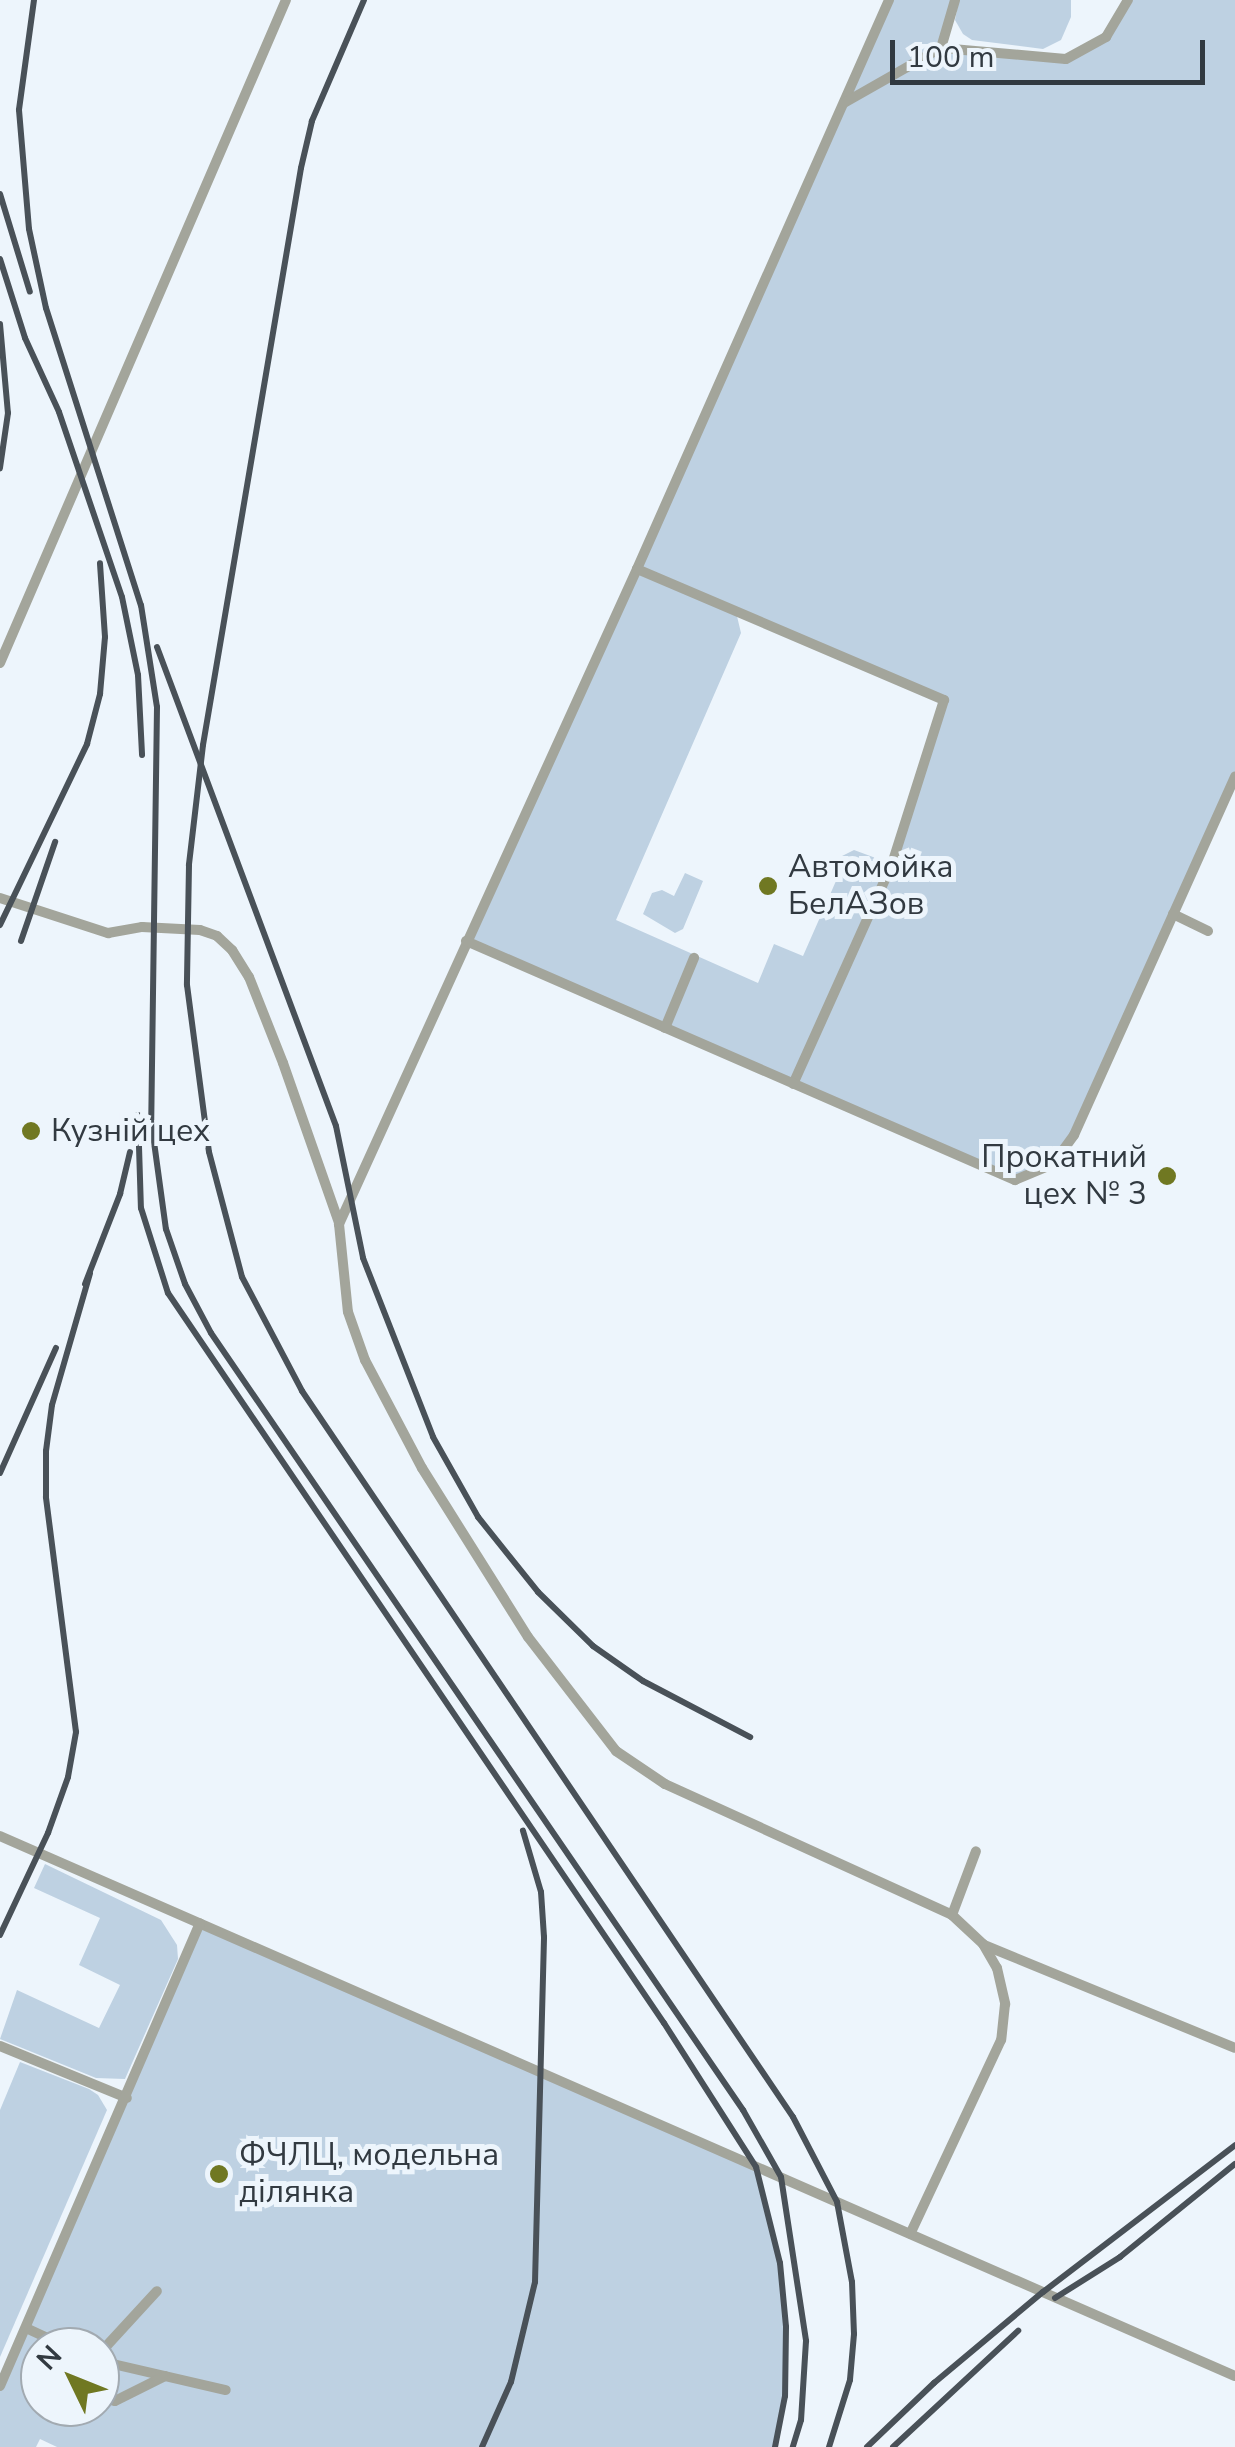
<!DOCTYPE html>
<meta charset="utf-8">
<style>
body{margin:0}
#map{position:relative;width:1235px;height:2447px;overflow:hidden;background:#edf5fc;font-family:"Nunito Sans",sans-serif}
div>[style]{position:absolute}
.green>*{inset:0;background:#bed1e2}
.service>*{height:10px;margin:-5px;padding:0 5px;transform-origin:5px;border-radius:5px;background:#a3a59b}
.rail>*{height:6px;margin:-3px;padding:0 3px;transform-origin:3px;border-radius:3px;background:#495158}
.dots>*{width:28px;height:28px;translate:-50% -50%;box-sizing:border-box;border:5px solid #edf5fc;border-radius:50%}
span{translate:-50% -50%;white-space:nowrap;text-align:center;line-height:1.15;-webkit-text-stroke:10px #edf5fc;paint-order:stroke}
.poi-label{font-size:32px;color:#323a41}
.left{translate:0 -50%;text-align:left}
.right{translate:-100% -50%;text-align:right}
.north{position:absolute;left:20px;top:2327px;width:100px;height:100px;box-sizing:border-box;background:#edf5fc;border:2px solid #a2aab1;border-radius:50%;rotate:313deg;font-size:28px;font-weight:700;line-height:40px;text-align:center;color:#323a41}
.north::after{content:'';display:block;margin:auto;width:35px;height:45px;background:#707822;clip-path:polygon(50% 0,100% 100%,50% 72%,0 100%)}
.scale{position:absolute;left:890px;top:40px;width:315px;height:45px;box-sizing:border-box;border:5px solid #323a41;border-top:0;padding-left:12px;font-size:30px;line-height:35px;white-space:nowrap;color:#323a41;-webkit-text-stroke:8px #edf5fc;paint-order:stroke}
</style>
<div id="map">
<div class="green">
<div style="clip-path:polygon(evenodd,889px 0,955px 0,941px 47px,1066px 59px,1106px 37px,1128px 0,1235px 0,1235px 774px,1074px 1135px,1053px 1164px,1015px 1180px,466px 941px,889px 0,736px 612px,944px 700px,892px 864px,854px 850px,842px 856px,837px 862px,843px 865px,803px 956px,774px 944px,758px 983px,616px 920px,741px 633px,736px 612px)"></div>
<div style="clip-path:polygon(959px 0,1071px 0,1071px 17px,1061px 40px,1043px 49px,972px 40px,963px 34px,955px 20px)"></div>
<div style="clip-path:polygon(685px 873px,703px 881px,683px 929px,675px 933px,643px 914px,652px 893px,662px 890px,674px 896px)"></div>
<div style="clip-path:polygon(45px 1864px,161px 1920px,177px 1945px,178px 1959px,125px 2079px,96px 2078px,0 2039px,17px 1990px,99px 2028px,120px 1985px,79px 1965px,100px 1918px,34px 1888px)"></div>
<div style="clip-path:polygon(evenodd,200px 1923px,756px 2167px,780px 2263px,786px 2327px,785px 2396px,775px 2447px,57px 2447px,40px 2439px,36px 2447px,0 2447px,0 2384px,200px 1923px,40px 2347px,100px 2347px,100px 2407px,40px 2407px,40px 2347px)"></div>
<div style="clip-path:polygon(20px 2062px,89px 2089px,98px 2095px,107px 2110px,0 2357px,0 2110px)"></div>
</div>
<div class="service">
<div style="left:889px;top:0;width:622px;rotate:113.89deg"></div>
<div style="left:637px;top:569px;width:720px;rotate:114.46deg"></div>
<div style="left:339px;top:1224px;width:88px;rotate:84.2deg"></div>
<div style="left:348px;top:1312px;width:51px;rotate:70.5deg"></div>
<div style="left:365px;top:1360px;width:122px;rotate:62.2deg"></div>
<div style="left:422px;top:1468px;width:199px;rotate:57.9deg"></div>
<div style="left:528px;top:1637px;width:144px;rotate:52.3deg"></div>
<div style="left:616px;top:1751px;width:59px;rotate:34deg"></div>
<div style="left:665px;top:1784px;width:315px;rotate:24.5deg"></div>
<div style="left:952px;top:1915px;width:42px;rotate:43.1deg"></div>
<div style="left:983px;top:1944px;width:28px;rotate:60deg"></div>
<div style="left:997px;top:1968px;width:37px;rotate:77deg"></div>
<div style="left:1005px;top:2004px;width:36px;rotate:96deg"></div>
<div style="left:1001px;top:2040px;width:214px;rotate:115.1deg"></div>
<div style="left:941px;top:48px;width:50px;rotate:-73.7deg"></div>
<div style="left:844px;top:103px;width:112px;rotate:-29.6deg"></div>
<div style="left:941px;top:48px;width:125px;rotate:5deg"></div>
<div style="left:1066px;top:59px;width:46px;rotate:-28.8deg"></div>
<div style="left:1106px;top:37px;width:43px;rotate:-59.3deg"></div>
<div style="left:637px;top:569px;width:334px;rotate:23.1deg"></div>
<div style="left:944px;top:700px;width:172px;rotate:107.6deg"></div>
<div style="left:892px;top:864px;width:241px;rotate:114.2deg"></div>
<div style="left:0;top:663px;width:722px;rotate:-66.67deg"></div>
<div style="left:0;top:898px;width:114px;rotate:18deg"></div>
<div style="left:108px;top:933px;width:35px;rotate:-10deg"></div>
<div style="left:142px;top:927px;width:58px;rotate:3deg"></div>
<div style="left:200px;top:930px;width:18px;rotate:19deg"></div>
<div style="left:217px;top:936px;width:21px;rotate:43deg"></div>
<div style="left:232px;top:950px;width:32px;rotate:58deg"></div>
<div style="left:249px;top:977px;width:92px;rotate:68.4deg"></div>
<div style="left:283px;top:1063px;width:170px;rotate:70.7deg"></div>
<div style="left:1173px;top:914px;width:39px;rotate:26deg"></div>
<div style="left:466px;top:941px;width:599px;rotate:23.53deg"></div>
<div style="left:1015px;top:1180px;width:41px;rotate:-22.8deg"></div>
<div style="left:1053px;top:1164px;width:36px;rotate:-54deg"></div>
<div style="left:1074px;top:1135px;width:393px;rotate:-65.8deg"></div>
<div style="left:665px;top:1028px;width:76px;rotate:-67.5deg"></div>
<div style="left:0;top:1836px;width:1348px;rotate:23.62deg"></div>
<div style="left:952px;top:1915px;width:68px;rotate:-69.4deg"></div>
<div style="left:984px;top:1945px;width:271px;rotate:22.3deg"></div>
<div style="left:0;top:2046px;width:137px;rotate:22.3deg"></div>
<div style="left:26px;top:2328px;width:45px;rotate:24.9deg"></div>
<div style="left:100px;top:2353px;width:84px;rotate:-47.4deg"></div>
<div style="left:100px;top:2361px;width:129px;rotate:13deg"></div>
<div style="left:0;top:2386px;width:504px;rotate:-66.64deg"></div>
<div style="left:100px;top:2398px;width:15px;rotate:11deg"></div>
<div style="left:115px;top:2401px;width:56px;rotate:-26.6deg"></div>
</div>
<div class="rail">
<div style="left:34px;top:0;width:111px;rotate:97.8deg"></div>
<div style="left:19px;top:110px;width:119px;rotate:85.2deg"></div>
<div style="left:29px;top:229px;width:81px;rotate:77.9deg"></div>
<div style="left:46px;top:308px;width:312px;rotate:72.3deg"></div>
<div style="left:141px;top:605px;width:103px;rotate:81.1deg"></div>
<div style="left:157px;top:707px;width:413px;rotate:90.8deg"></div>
<div style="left:151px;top:1120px;width:110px;rotate:82.2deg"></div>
<div style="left:166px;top:1229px;width:58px;rotate:70.9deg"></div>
<div style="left:185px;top:1284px;width:55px;rotate:62deg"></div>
<div style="left:211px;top:1333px;width:942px;rotate:55.6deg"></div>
<div style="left:743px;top:2110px;width:77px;rotate:60.4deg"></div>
<div style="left:781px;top:2177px;width:166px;rotate:81.3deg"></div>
<div style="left:806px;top:2341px;width:79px;rotate:93.6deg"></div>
<div style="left:801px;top:2420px;width:28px;rotate:107deg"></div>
<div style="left:364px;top:0;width:132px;rotate:113.3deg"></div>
<div style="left:312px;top:121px;width:48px;rotate:103.2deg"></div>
<div style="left:301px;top:168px;width:585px;rotate:99.64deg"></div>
<div style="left:203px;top:745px;width:121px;rotate:96.7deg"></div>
<div style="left:189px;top:865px;width:120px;rotate:91deg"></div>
<div style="left:187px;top:985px;width:168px;rotate:82.5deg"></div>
<div style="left:209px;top:1152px;width:129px;rotate:75.2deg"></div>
<div style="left:242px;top:1277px;width:129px;rotate:62.2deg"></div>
<div style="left:302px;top:1391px;width:876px;rotate:55.93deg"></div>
<div style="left:793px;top:2117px;width:96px;rotate:62.6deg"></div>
<div style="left:837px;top:2202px;width:81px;rotate:79.4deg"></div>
<div style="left:852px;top:2282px;width:52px;rotate:87.8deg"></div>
<div style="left:854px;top:2334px;width:46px;rotate:95deg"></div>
<div style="left:850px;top:2380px;width:70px;rotate:107.4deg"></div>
<div style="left:0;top:194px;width:102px;rotate:73deg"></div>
<div style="left:0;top:259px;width:83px;rotate:72.4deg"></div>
<div style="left:25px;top:338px;width:81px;rotate:65.3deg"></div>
<div style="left:59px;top:412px;width:195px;rotate:71.2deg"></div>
<div style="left:122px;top:597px;width:80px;rotate:78.4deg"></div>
<div style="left:138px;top:675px;width:80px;rotate:87.1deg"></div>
<div style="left:0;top:324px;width:89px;rotate:84.9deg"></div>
<div style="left:8px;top:413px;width:56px;rotate:98.3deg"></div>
<div style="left:157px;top:647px;width:511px;rotate:69.51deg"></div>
<div style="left:336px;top:1126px;width:135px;rotate:78.4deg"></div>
<div style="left:363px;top:1258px;width:192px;rotate:68.6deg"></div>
<div style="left:433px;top:1437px;width:92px;rotate:60.6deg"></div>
<div style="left:478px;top:1517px;width:96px;rotate:51.3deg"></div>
<div style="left:538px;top:1592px;width:77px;rotate:44.5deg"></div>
<div style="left:593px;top:1646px;width:61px;rotate:35deg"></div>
<div style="left:643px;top:1681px;width:121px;rotate:27.6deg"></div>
<div style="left:0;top:925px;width:201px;rotate:-64.3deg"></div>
<div style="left:87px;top:744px;width:52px;rotate:-75.4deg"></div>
<div style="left:100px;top:694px;width:57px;rotate:-85deg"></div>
<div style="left:105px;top:637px;width:74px;rotate:-93.9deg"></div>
<div style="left:21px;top:941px;width:105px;rotate:-71deg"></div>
<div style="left:138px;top:1115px;width:93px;rotate:88.2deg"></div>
<div style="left:141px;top:1208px;width:89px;rotate:72.4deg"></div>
<div style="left:168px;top:1293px;width:883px;rotate:55.81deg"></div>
<div style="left:664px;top:2023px;width:171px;rotate:57.4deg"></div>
<div style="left:756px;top:2167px;width:99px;rotate:76deg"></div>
<div style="left:780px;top:2263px;width:64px;rotate:84.6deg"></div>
<div style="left:786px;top:2327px;width:69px;rotate:90.8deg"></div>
<div style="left:785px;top:2396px;width:52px;rotate:101.1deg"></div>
<div style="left:85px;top:1284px;width:97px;rotate:-68.7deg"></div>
<div style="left:120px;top:1194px;width:43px;rotate:-76.6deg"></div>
<div style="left:0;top:1473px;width:137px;rotate:-65.9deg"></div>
<div style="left:0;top:1935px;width:113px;rotate:-64.8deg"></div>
<div style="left:48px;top:1833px;width:59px;rotate:-70.3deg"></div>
<div style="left:68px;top:1777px;width:46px;rotate:-79.9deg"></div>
<div style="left:76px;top:1732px;width:237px;rotate:-97.3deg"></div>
<div style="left:46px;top:1497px;width:46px;rotate:-90deg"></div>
<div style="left:46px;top:1451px;width:46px;rotate:-82.6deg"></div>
<div style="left:52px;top:1405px;width:137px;rotate:-73.9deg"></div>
<div style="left:1055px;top:2298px;width:77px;rotate:-32.2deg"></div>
<div style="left:1120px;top:2257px;width:148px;rotate:-39deg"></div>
<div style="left:482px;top:2447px;width:71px;rotate:-66deg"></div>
<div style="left:511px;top:2382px;width:103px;rotate:-76.5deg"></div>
<div style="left:535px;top:2282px;width:345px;rotate:-88.5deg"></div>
<div style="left:544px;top:1937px;width:45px;rotate:-93.8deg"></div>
<div style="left:541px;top:1892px;width:64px;rotate:-106.4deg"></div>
<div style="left:867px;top:2447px;width:93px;rotate:-43.7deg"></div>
<div style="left:934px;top:2383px;width:142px;rotate:-39.9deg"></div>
<div style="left:1043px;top:2292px;width:242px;rotate:-37.4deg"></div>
<div style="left:893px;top:2447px;width:171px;rotate:-42.9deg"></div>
</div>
<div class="dots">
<div style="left:768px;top:886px;background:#707822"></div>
<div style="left:31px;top:1131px;background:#707822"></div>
<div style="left:1167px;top:1176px;background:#707822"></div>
<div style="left:219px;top:2174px;background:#707822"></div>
</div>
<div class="poi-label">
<span class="left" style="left:788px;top:886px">Автомойка<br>БелАЗов</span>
<span class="left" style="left:51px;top:1131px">Кузній цех</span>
<span class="right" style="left:1147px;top:1176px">Прокатний<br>цех № 3</span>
<span class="left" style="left:239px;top:2174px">ФЧЛЦ, модельна<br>ділянка</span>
</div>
<div class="north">N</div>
<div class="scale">100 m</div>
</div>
